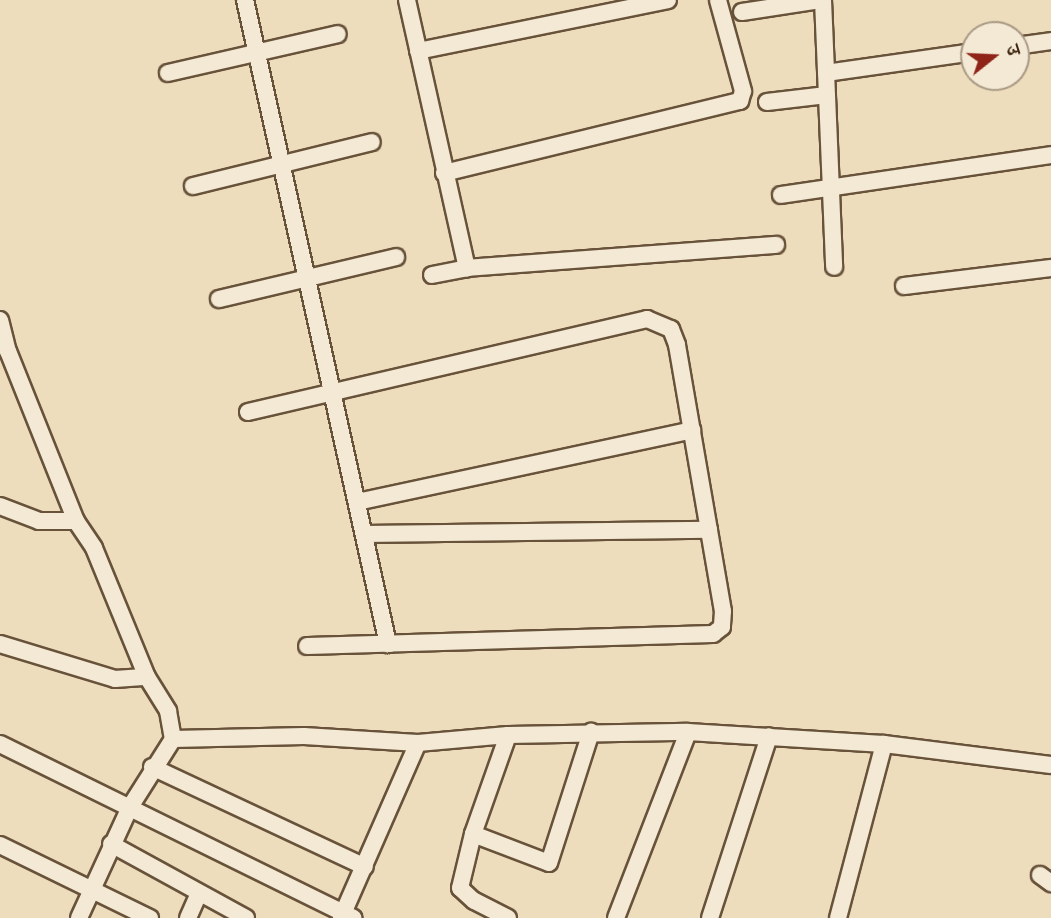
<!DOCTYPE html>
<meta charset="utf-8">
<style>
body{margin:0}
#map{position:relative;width:1051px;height:918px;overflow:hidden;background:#edddbd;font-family:Alegreya,"Noto Serif Devanagari",serif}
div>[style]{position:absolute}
.roads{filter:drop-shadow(2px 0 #68523a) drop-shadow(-2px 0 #68523a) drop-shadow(0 2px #68523a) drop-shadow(0 -2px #68523a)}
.minor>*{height:16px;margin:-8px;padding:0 8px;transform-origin:8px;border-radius:8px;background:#f3e9d4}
span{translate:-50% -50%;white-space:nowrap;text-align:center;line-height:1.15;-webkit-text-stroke:6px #f3e9d4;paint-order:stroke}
.north{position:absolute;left:960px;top:21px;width:70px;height:70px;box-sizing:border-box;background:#f3e9d4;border:2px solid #aa9a85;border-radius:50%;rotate:72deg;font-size:19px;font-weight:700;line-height:28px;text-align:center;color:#3c230e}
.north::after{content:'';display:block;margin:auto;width:24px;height:32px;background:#8f2418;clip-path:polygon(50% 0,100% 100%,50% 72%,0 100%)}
</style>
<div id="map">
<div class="roads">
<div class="minor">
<div style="left:245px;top:0;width:660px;rotate:77.48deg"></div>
<div style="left:407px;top:0;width:275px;rotate:77.4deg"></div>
<div style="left:823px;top:0;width:267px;rotate:87.6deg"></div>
<div style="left:742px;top:12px;width:79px;rotate:-8.7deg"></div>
<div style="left:1016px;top:46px;width:35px;rotate:-8deg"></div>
<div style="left:418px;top:51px;width:255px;rotate:-11.5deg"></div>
<div style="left:168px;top:73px;width:174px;rotate:-12.9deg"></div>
<div style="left:826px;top:73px;width:149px;rotate:-8.1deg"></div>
<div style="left:767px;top:102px;width:60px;rotate:-6.7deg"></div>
<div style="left:444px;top:173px;width:305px;rotate:-13.7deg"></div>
<div style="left:740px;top:101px;width:10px;rotate:-73deg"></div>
<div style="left:743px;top:91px;width:94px;rotate:-105.4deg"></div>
<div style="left:193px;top:186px;width:184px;rotate:-13.8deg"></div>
<div style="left:781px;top:195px;width:273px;rotate:-8.4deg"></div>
<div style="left:432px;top:275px;width:36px;rotate:-11deg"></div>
<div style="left:467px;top:268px;width:310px;rotate:-4.3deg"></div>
<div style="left:904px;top:286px;width:148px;rotate:-7deg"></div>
<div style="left:219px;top:299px;width:182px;rotate:-13.3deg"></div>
<div style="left:0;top:320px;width:32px;rotate:76deg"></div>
<div style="left:8px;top:351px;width:183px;rotate:68.2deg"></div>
<div style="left:76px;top:521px;width:32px;rotate:56deg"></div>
<div style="left:94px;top:548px;width:139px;rotate:67.7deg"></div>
<div style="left:147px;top:677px;width:40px;rotate:58deg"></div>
<div style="left:168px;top:711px;width:28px;rotate:80deg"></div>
<div style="left:173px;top:739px;width:80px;rotate:122.3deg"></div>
<div style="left:130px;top:807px;width:122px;rotate:114.7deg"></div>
<div style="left:248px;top:412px;width:410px;rotate:-13.1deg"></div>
<div style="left:647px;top:319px;width:26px;rotate:23deg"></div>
<div style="left:671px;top:329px;width:17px;rotate:69deg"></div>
<div style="left:677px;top:345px;width:270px;rotate:80.2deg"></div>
<div style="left:723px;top:611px;width:16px;rotate:94deg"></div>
<div style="left:722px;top:627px;width:11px;rotate:142deg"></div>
<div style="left:713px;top:634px;width:406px;rotate:178.3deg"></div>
<div style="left:357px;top:502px;width:343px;rotate:-12.1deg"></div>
<div style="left:0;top:506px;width:42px;rotate:21deg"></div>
<div style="left:39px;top:521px;width:37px"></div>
<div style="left:364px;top:534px;width:345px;rotate:-0.7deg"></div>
<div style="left:0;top:644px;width:120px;rotate:16.9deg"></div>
<div style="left:115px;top:679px;width:32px;rotate:-4deg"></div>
<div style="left:173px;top:739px;width:131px;rotate:-1.3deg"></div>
<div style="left:304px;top:736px;width:114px;rotate:3.5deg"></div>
<div style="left:418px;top:743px;width:90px;rotate:-5.1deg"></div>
<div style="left:508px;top:735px;width:180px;rotate:-1deg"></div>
<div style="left:688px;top:732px;width:196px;rotate:3.5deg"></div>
<div style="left:884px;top:744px;width:168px;rotate:7.2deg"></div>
<div style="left:0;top:744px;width:394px;rotate:26.2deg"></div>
<div style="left:152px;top:767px;width:235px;rotate:25.1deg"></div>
<div style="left:473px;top:834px;width:81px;rotate:20.9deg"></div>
<div style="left:549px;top:863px;width:138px;rotate:-72.2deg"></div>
<div style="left:111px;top:844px;width:154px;rotate:28.7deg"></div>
<div style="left:0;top:845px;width:167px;rotate:26deg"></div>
<div style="left:1040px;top:875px;width:14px;rotate:36deg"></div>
<div style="left:188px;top:918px;width:27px;rotate:-66deg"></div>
<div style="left:341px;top:918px;width:191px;rotate:-66.3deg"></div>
<div style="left:508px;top:918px;width:38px;rotate:-153deg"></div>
<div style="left:474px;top:901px;width:19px;rotate:-137deg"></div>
<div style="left:460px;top:888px;width:56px;rotate:-76.5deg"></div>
<div style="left:473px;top:834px;width:105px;rotate:-70.5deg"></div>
<div style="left:616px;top:918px;width:199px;rotate:-68.8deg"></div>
<div style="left:710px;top:918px;width:191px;rotate:-72deg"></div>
<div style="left:838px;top:918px;width:180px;rotate:-75.2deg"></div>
</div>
</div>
<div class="north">उ</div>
</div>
